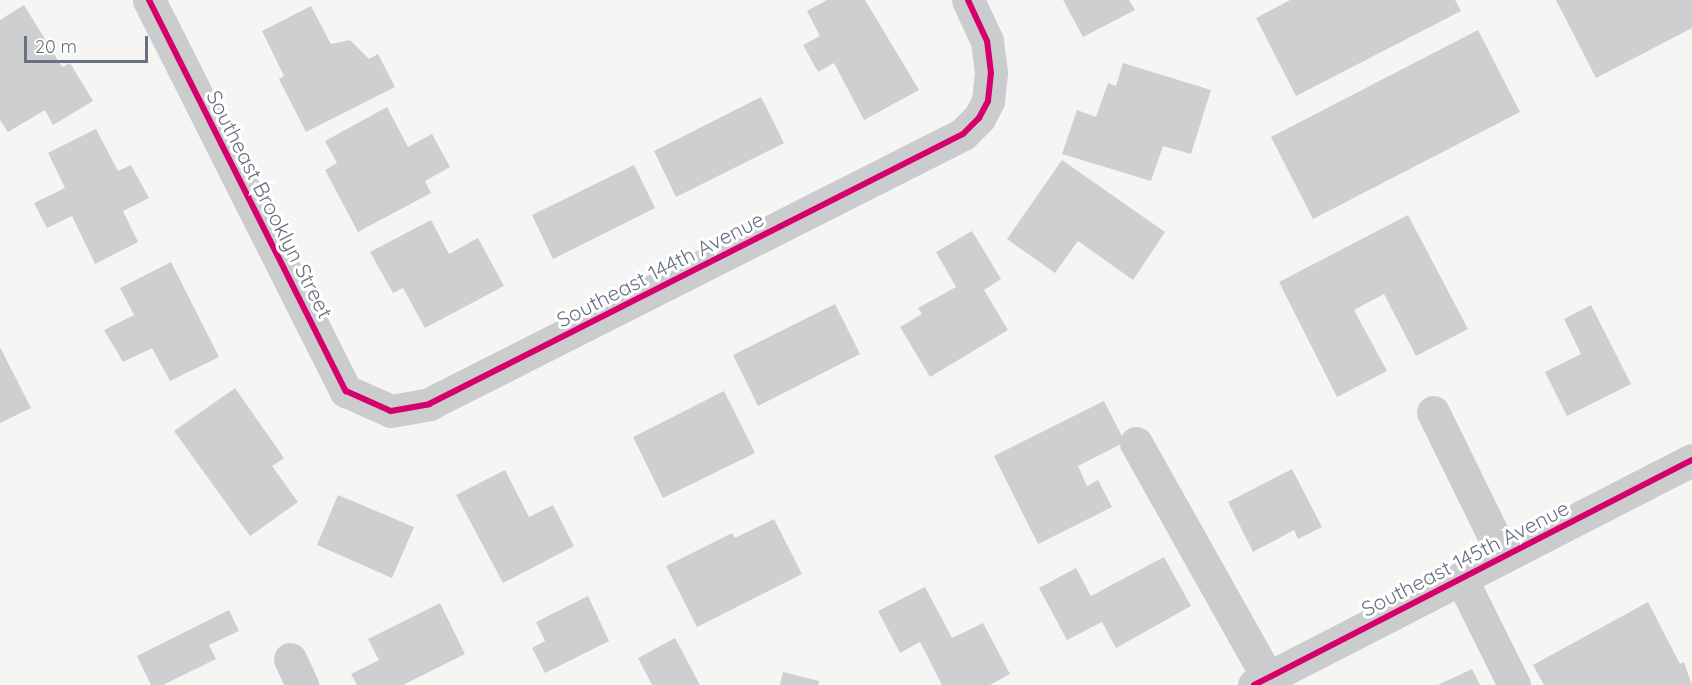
<!DOCTYPE html>
<style>
body{margin:0}
#map{position:relative;width:1692px;height:685px;overflow:hidden;background:#f5f5f4;font-family:Quicksand,sans-serif}
div>[style]{position:absolute}
.building>*{inset:0;background:#cecfd0}
.minor>*{height:33px;margin:-16.5px;padding:0 16.5px;transform-origin:16.5px;border-radius:16.5px;background:#cbcccd}
.cycleway>*{height:6px;margin:-3px;padding:0 3px;transform-origin:3px;border-radius:3px;background:#d6006c}
span{translate:-50% -50%;white-space:nowrap;text-align:center;line-height:1.15;-webkit-text-stroke:6px #fff;paint-order:stroke}
.street-label{font-size:21px;color:#687181}
.scale{position:absolute;left:24px;top:36px;width:124px;height:27px;box-sizing:border-box;border:3px solid #687181;border-top:0;padding-left:8px;font-size:18px;line-height:21px;white-space:nowrap;color:#687181;-webkit-text-stroke:4px #fff;paint-order:stroke}
</style>
<div id="map">
<div class="building">
<div style="clip-path:polygon(827px 0,865px 0,919px 90px,864px 120px,834px 63px,818px 72px,803px 45px,820px 36px,807px 11px)"></div>
<div style="clip-path:polygon(1063px 0,1129px 0,1135px 10px,1083px 37px)"></div>
<div style="clip-path:polygon(1290px 0,1455px 0,1461px 11px,1296px 96px,1256px 18px)"></div>
<div style="clip-path:polygon(1556px 0,1692px 0,1692px 28px,1596px 78px)"></div>
<div style="clip-path:polygon(24px 5px,62px 67px,70px 63px,93px 101px,53px 125px,45px 110px,8px 132px,0 120px,0 20px)"></div>
<div style="clip-path:polygon(311px 6px,331px 44px,350px 40px,369px 59px,378px 54px,395px 87px,306px 132px,279px 79px,284px 76px,262px 31px)"></div>
<div style="clip-path:polygon(1478px 30px,1520px 112px,1313px 219px,1271px 137px)"></div>
<div style="clip-path:polygon(1123px 63px,1211px 90px,1191px 154px,1163px 146px,1151px 181px,1062px 154px,1077px 110px,1096px 117px,1108px 83px,1116px 86px)"></div>
<div style="clip-path:polygon(761px 97px,784px 143px,676px 197px,654px 151px)"></div>
<div style="clip-path:polygon(387px 107px,408px 147px,432px 134px,450px 167px,425px 181px,431px 193px,358px 232px,325px 170px,337px 163px,325px 141px)"></div>
<div style="clip-path:polygon(96px 129px,118px 171px,131px 165px,149px 198px,123px 211px,138px 242px,95px 264px,72px 216px,47px 228px,34px 203px,65px 188px,48px 153px)"></div>
<div style="clip-path:polygon(1062px 160px,1165px 232px,1133px 280px,1078px 241px,1055px 273px,1007px 239px)"></div>
<div style="clip-path:polygon(634px 165px,655px 208px,553px 259px,532px 215px)"></div>
<div style="clip-path:polygon(1408px 215px,1468px 329px,1416px 356px,1384px 294px,1354px 310px,1387px 371px,1337px 397px,1279px 282px)"></div>
<div style="clip-path:polygon(431px 220px,449px 254px,478px 238px,504px 286px,425px 328px,403px 288px,393px 293px,370px 252px)"></div>
<div style="clip-path:polygon(972px 231px,1001px 279px,984px 290px,1008px 330px,930px 377px,900px 327px,922px 314px,918px 308px,956px 287px,936px 252px)"></div>
<div style="clip-path:polygon(171px 262px,219px 357px,170px 381px,152px 348px,123px 362px,104px 330px,134px 315px,120px 288px)"></div>
<div style="clip-path:polygon(835px 304px,860px 354px,758px 406px,733px 355px)"></div>
<div style="clip-path:polygon(1591px 305px,1631px 384px,1567px 416px,1545px 372px,1581px 354px,1564px 319px)"></div>
<div style="clip-path:polygon(0 347px,31px 408px,0 423px)"></div>
<div style="clip-path:polygon(235px 388px,284px 458px,272px 466px,298px 502px,250px 536px,174px 431px)"></div>
<div style="clip-path:polygon(724px 391px,755px 453px,663px 498px,633px 437px)"></div>
<div style="clip-path:polygon(1104px 401px,1125px 442px,1078px 466px,1087px 486px,1098px 480px,1112px 507px,1038px 544px,994px 456px)"></div>
<div style="clip-path:polygon(1292px 469px,1322px 527px,1298px 539px,1294px 530px,1253px 552px,1228px 502px)"></div>
<div style="clip-path:polygon(505px 470px,529px 517px,553px 505px,574px 546px,503px 583px,456px 495px)"></div>
<div style="clip-path:polygon(338px 495px,414px 527px,392px 578px,317px 545px)"></div>
<div style="clip-path:polygon(774px 519px,802px 574px,697px 627px,666px 566px,732px 533px,735px 538px)"></div>
<div style="clip-path:polygon(1164px 557px,1191px 606px,1116px 648px,1102px 622px,1067px 640px,1039px 588px,1076px 568px,1091px 596px)"></div>
<div style="clip-path:polygon(925px 587px,952px 638px,983px 623px,1010px 674px,990px 685px,942px 685px,920px 642px,900px 653px,878px 611px)"></div>
<div style="clip-path:polygon(588px 596px,609px 641px,545px 673px,532px 648px,545px 641px,536px 622px)"></div>
<div style="clip-path:polygon(1648px 602px,1680px 664px,1684px 662px,1692px 685px,1544px 685px,1533px 665px)"></div>
<div style="clip-path:polygon(440px 603px,465px 654px,403px 685px,357px 685px,351px 674px,379px 660px,368px 639px)"></div>
<div style="clip-path:polygon(229px 610px,239px 631px,209px 645px,216px 659px,163px 685px,151px 685px,137px 656px)"></div>
<div style="clip-path:polygon(675px 638px,700px 685px,652px 685px,638px 658px)"></div>
<div style="clip-path:polygon(1472px 669px,1480px 685px,1438px 685px)"></div>
<div style="clip-path:polygon(783px 672px,819px 681px,818px 685px,780px 685px)"></div>
</div>
<div class="minor">
<div style="left:149px;top:0;width:438px;rotate:63.3deg"></div>
<div style="left:346px;top:391px;width:49px;rotate:24deg"></div>
<div style="left:391px;top:411px;width:39px;rotate:-10deg"></div>
<div style="left:429px;top:404px;width:598px;rotate:-26.82deg"></div>
<div style="left:963px;top:134px;width:23px;rotate:-45deg"></div>
<div style="left:979px;top:118px;width:19px;rotate:-62deg"></div>
<div style="left:988px;top:101px;width:28px;rotate:-84deg"></div>
<div style="left:991px;top:73px;width:32px;rotate:-97deg"></div>
<div style="left:987px;top:41px;width:45px;rotate:-114.9deg"></div>
<div style="left:1433px;top:412px;width:161px;rotate:63.9deg"></div>
<div style="left:1136px;top:443px;width:270px;rotate:60.7deg"></div>
<div style="left:1461px;top:578px;width:119px;rotate:63.6deg"></div>
<div style="left:290px;top:659px;width:29px;rotate:65deg"></div>
<div style="left:1254px;top:685px;width:492px;rotate:-27.2deg"></div>
</div>
<div class="cycleway">
<div style="left:149px;top:0;width:438px;rotate:63.3deg"></div>
<div style="left:346px;top:391px;width:49px;rotate:24deg"></div>
<div style="left:391px;top:411px;width:39px;rotate:-10deg"></div>
<div style="left:429px;top:404px;width:598px;rotate:-26.82deg"></div>
<div style="left:963px;top:134px;width:23px;rotate:-45deg"></div>
<div style="left:979px;top:118px;width:19px;rotate:-62deg"></div>
<div style="left:988px;top:101px;width:28px;rotate:-84deg"></div>
<div style="left:991px;top:73px;width:32px;rotate:-97deg"></div>
<div style="left:987px;top:41px;width:45px;rotate:-114.9deg"></div>
<div style="left:1254px;top:685px;width:492px;rotate:-27.2deg"></div>
</div>
<div class="street-label">
<span style="left:270px;top:204px;rotate:63deg">Southeast Brooklyn Street</span>
<span style="left:660px;top:269px;rotate:-27deg">Southeast 144th Avenue</span>
<span style="left:1465px;top:558px;rotate:-27deg">Southeast 145th Avenue</span>
</div>
<div class="scale">20 m</div>
</div>
